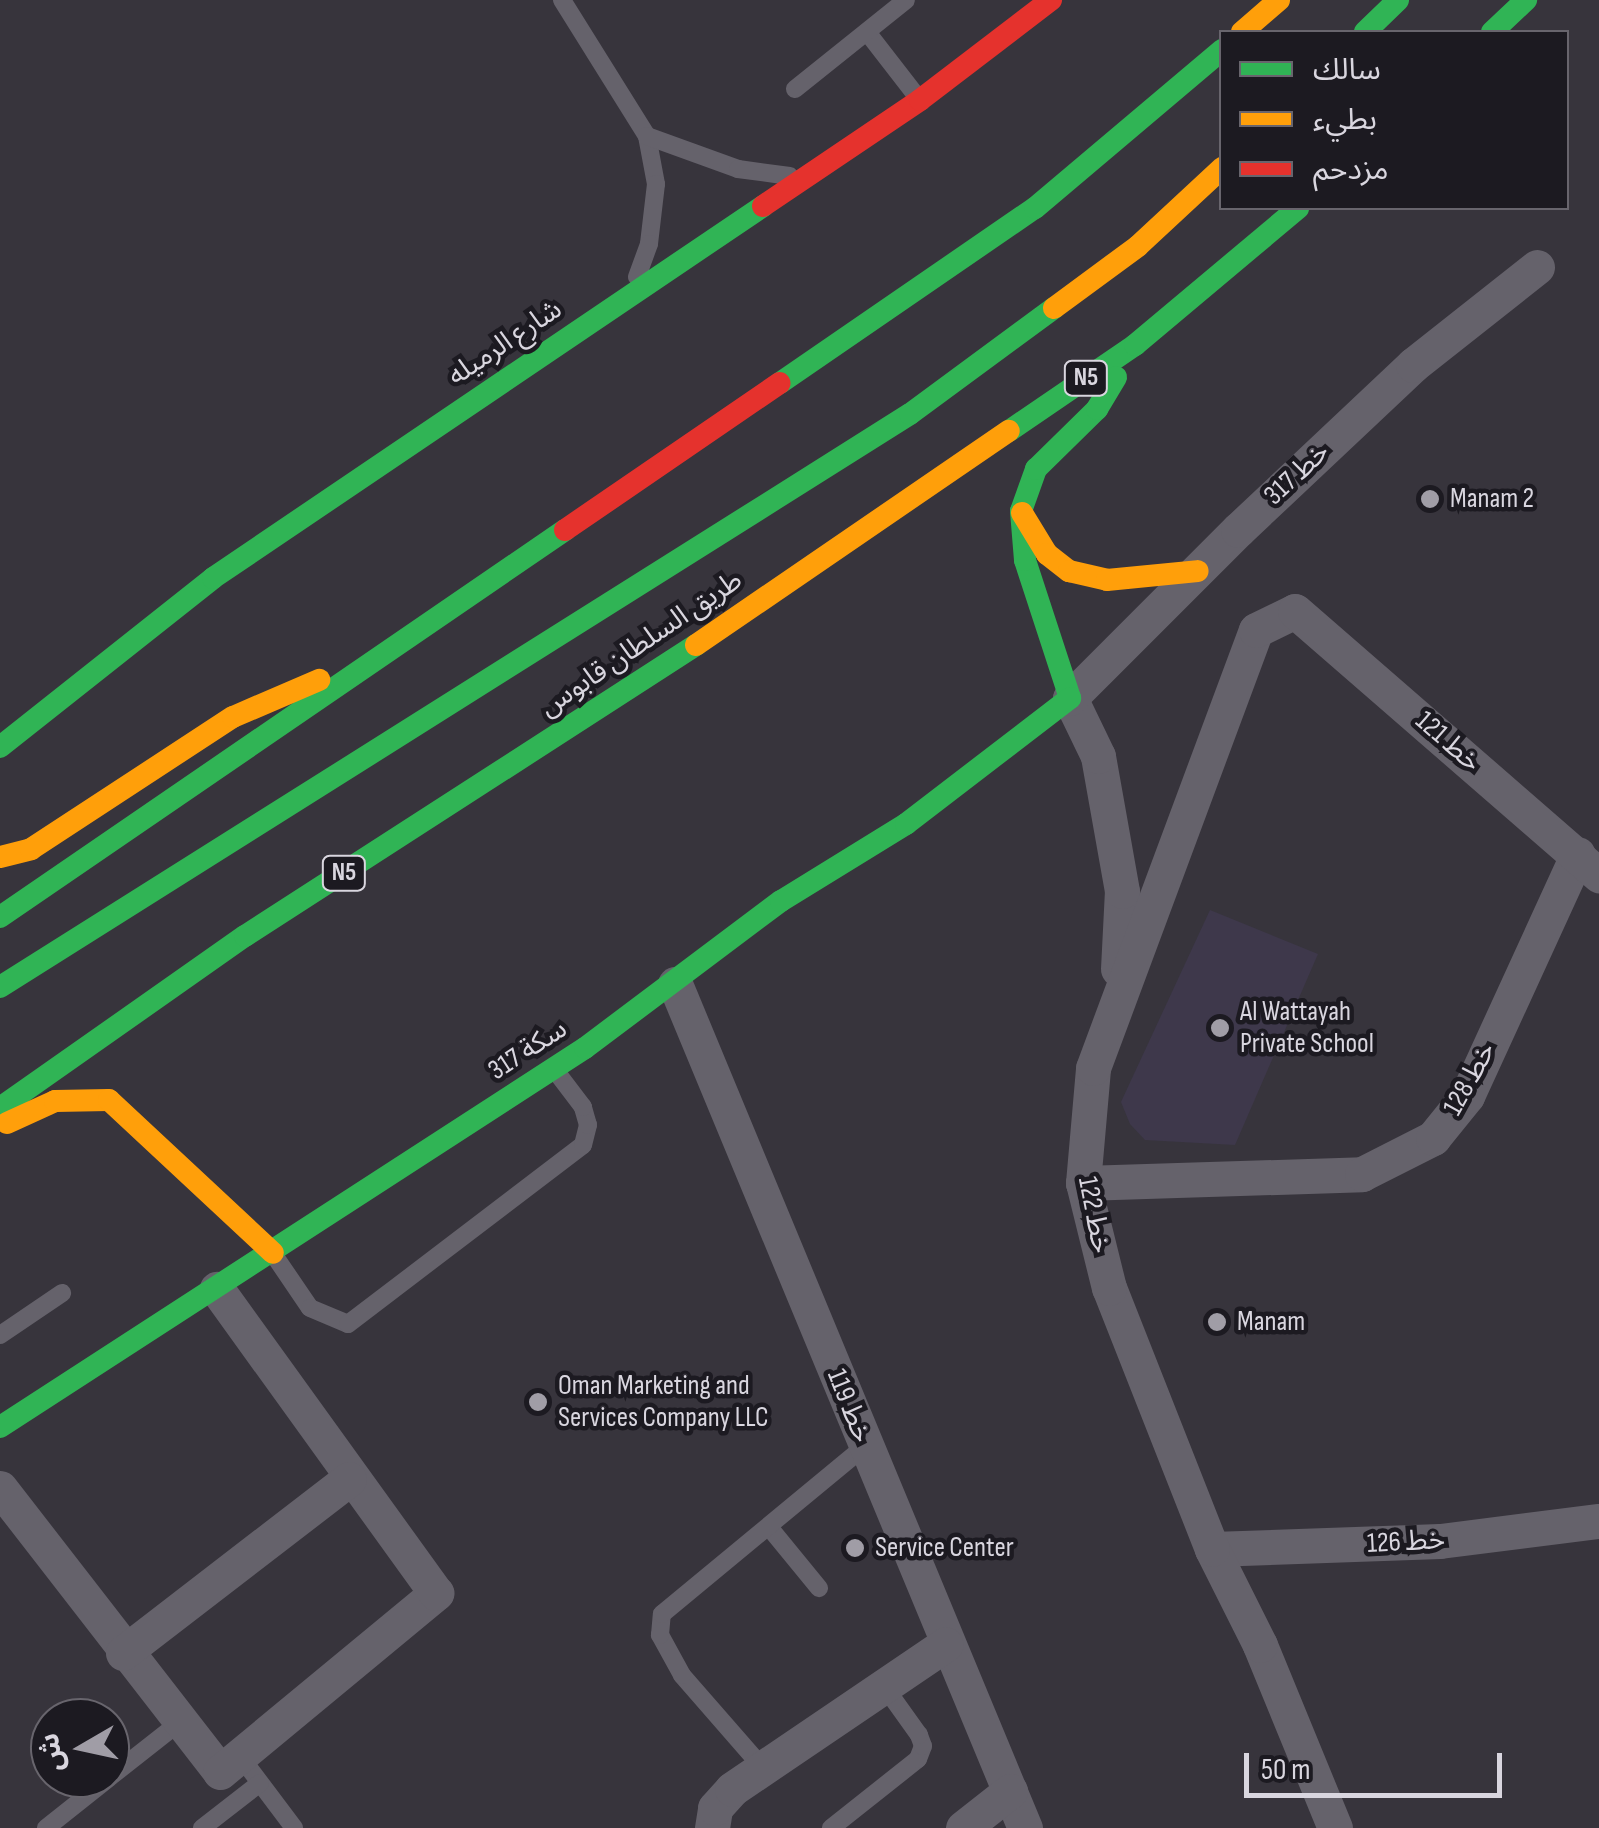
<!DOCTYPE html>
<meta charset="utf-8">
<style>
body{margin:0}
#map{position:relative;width:1599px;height:1828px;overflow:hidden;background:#37343c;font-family:"Sofia Sans Condensed","Noto Sans Arabic",sans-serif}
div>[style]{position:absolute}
.built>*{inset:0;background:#3e384b}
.lane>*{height:18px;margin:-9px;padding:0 9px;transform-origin:9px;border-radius:9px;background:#65626b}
.street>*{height:35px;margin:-17.5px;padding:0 17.5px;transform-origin:17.5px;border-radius:17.5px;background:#65626b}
.fast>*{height:22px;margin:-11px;padding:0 11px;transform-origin:11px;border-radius:11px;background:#30b455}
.slow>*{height:22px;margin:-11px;padding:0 11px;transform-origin:11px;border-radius:11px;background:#ff9f0a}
.jam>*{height:22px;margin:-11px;padding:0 11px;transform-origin:11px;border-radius:11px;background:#e5322d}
.dots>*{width:28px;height:28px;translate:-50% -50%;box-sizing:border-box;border:5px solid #1c1a21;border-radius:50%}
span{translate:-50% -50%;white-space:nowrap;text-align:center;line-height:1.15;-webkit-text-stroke:9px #1c1a21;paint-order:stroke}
.shield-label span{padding:2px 8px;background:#1c1a21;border:2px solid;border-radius:8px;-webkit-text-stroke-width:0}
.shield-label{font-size:25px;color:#d9d6df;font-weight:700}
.street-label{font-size:28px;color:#d9d6df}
.poi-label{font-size:28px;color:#d9d6df}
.left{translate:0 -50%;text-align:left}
.legend{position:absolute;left:1219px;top:30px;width:350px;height:180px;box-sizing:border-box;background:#1c1a21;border:2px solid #68656d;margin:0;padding:12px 18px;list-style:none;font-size:30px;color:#d9d6df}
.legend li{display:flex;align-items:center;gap:20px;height:50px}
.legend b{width:50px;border:2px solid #68656d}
.north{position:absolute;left:30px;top:1698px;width:100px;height:100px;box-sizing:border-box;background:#1c1a21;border:2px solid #68656d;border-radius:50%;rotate:261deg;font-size:28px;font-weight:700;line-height:40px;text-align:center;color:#d9d6df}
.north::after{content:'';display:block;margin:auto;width:35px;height:45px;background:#a09da6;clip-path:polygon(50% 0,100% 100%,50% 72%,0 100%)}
.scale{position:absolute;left:1244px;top:1753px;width:258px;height:45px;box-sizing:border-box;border:5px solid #d9d6df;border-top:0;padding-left:12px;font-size:30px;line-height:35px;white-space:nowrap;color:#d9d6df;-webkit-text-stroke:8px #1c1a21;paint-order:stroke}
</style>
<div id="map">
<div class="built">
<div style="clip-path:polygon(1210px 910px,1318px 954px,1235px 1145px,1145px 1140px,1130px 1124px,1121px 1102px)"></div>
</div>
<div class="lane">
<div style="left:562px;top:0;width:160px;rotate:58deg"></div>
<div style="left:647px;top:136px;width:49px;rotate:79.4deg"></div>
<div style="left:656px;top:184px;width:60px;rotate:96.7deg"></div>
<div style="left:649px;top:244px;width:35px;rotate:110deg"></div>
<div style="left:867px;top:32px;width:85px;rotate:52.2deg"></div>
<div style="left:795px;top:89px;width:142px;rotate:-38.7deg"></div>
<div style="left:647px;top:136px;width:97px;rotate:19.9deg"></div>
<div style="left:738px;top:169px;width:52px;rotate:7.7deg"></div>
<div style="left:276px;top:1258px;width:60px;rotate:55.8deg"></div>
<div style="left:310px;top:1308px;width:41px;rotate:22.8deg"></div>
<div style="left:348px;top:1324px;width:295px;rotate:-37.3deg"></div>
<div style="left:583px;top:1145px;width:21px;rotate:-76deg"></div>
<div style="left:588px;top:1125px;width:19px;rotate:-106deg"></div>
<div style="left:583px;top:1107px;width:48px;rotate:-127.3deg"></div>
<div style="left:0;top:1335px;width:75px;rotate:-34.1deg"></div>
<div style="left:769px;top:1527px;width:79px;rotate:50.7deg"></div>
<div style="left:240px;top:1756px;width:90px;rotate:53.1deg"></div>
<div style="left:763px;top:1768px;width:123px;rotate:-131.1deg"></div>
<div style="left:682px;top:1675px;width:46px;rotate:-118.8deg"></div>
<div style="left:660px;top:1635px;width:21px;rotate:-85deg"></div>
<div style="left:662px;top:1614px;width:264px;rotate:-39.6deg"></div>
<div style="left:110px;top:1777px;width:89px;rotate:-38.2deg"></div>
<div style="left:46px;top:1828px;width:80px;rotate:-38.4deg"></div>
<div style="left:202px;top:1828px;width:73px;rotate:-37.8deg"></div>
<div style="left:831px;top:1828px;width:111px;rotate:-38.4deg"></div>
<div style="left:918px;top:1759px;width:14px;rotate:-69deg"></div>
<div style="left:923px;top:1746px;width:12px;rotate:-110deg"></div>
<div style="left:919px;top:1735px;width:60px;rotate:-125.5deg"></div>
</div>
<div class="street">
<div style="left:1118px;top:969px;width:78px;rotate:-87.1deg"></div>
<div style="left:1122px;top:891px;width:137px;rotate:-100.1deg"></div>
<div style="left:1098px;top:756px;width:64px;rotate:-115.8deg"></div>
<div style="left:1070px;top:698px;width:238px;rotate:-45deg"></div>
<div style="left:1238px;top:530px;width:241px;rotate:-43.3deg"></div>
<div style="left:1413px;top:365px;width:158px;rotate:-38.3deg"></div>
<div style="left:675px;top:984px;width:914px;rotate:67.48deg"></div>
<div style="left:1083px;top:1183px;width:279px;rotate:-1.8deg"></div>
<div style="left:1362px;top:1174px;width:80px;rotate:-26.9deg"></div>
<div style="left:1433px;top:1138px;width:54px;rotate:-51deg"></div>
<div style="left:1467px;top:1096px;width:266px;rotate:-65.4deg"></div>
<div style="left:0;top:1488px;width:359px;rotate:52.2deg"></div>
<div style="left:220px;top:1772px;width:281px;rotate:-39.6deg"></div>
<div style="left:436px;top:1593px;width:375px;rotate:-125.8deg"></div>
<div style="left:1212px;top:1549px;width:228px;rotate:-2deg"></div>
<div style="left:1440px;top:1541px;width:160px;rotate:-7.2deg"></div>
<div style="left:123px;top:1653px;width:285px;rotate:-37.6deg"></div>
<div style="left:712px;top:1828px;width:20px;rotate:-81deg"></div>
<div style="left:715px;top:1808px;width:25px;rotate:-48deg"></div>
<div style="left:732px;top:1789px;width:258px;rotate:-34.1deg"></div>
<div style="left:963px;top:1828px;width:60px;rotate:-38.2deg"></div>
<div style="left:1335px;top:1828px;width:198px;rotate:-112.3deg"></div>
<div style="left:1260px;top:1645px;width:107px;rotate:-116.6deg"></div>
<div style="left:1212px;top:1549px;width:281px;rotate:-111.5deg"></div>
<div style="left:1109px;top:1288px;width:108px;rotate:-103.9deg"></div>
<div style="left:1083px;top:1183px;width:115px;rotate:-85deg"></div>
<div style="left:1093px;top:1068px;width:467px;rotate:-69.6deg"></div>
<div style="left:1256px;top:630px;width:43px;rotate:-26deg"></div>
<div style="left:1295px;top:611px;width:403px;rotate:41deg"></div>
</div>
<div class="fast">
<div style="left:1365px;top:32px;width:46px;rotate:-44.1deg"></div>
<div style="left:1492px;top:32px;width:47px;rotate:-43.3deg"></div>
<div style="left:780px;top:383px;width:309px;rotate:-34.5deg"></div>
<div style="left:1035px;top:208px;width:245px;rotate:-40.2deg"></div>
<div style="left:1009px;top:431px;width:153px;rotate:-34.3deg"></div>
<div style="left:1135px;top:345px;width:213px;rotate:-40deg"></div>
<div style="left:1070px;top:698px;width:145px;rotate:-108.1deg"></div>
<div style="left:1025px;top:560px;width:49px;rotate:-94.7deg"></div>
<div style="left:1021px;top:511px;width:45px;rotate:-70.3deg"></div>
<div style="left:1036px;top:469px;width:86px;rotate:-44.5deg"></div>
<div style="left:1097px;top:409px;width:37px;rotate:-59deg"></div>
<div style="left:0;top:747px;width:272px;rotate:-38.4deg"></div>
<div style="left:213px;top:578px;width:664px;rotate:-34.07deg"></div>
<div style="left:0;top:917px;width:685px;rotate:-34.41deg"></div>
<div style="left:0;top:987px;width:1075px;rotate:-32.2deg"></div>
<div style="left:910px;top:414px;width:179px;rotate:-36.4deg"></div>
<div style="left:0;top:1108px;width:299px;rotate:-35.1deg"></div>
<div style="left:245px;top:936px;width:537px;rotate:-32.83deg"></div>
<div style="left:0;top:1427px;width:697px;rotate:-32.94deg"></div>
<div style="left:585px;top:1048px;width:245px;rotate:-36.9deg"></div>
<div style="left:781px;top:901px;width:147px;rotate:-31.6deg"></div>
<div style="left:906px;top:824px;width:207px;rotate:-37.5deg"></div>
</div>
<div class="slow">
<div style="left:1242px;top:32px;width:49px;rotate:-40.9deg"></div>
<div style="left:1054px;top:308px;width:104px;rotate:-36.4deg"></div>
<div style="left:1138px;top:246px;width:115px;rotate:-42.9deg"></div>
<div style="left:1022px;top:513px;width:48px;rotate:58.6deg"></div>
<div style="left:1047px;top:554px;width:28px;rotate:38deg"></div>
<div style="left:1069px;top:571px;width:39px;rotate:13deg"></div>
<div style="left:1107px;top:580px;width:91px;rotate:-5.6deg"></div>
<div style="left:696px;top:645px;width:379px;rotate:-34.4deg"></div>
<div style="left:0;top:857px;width:32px;rotate:-14deg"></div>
<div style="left:31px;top:849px;width:241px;rotate:-33.2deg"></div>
<div style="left:233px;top:717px;width:94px;rotate:-23.3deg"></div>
<div style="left:7px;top:1123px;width:53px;rotate:-24.6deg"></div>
<div style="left:55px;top:1101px;width:54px;rotate:-1.1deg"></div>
<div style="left:109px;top:1100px;width:224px;rotate:43deg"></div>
</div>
<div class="jam">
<div style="left:763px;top:206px;width:189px;rotate:-34deg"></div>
<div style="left:920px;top:100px;width:165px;rotate:-37.4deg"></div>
<div style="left:565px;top:530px;width:260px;rotate:-34.4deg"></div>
</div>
<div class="dots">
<div style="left:1430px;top:499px;background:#a09da6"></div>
<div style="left:1220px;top:1028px;background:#a09da6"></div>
<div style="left:1217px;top:1322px;background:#a09da6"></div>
<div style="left:538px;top:1402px;background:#a09da6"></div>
<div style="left:855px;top:1548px;background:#a09da6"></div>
</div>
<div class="shield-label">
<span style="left:1086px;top:378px">N5</span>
<span style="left:344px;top:873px">N5</span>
</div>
<div class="street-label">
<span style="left:505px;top:343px;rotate:-34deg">شارع الرميله</span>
<span style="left:1297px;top:474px;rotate:-43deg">خط 317</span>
<span style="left:641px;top:644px;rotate:-34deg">طريق السلطان قابوس</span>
<span style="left:1448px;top:742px;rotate:41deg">خط 121</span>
<span style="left:528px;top:1050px;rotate:-33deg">سكة 317</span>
<span style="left:1470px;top:1079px;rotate:-61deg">خط 128</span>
<span style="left:1094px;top:1215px;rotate:79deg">خط 122</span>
<span style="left:849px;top:1406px;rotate:68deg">خط 119</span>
<span style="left:1406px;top:1542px;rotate:-3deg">خط 126</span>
</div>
<div class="poi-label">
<span class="left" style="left:1450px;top:499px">Manam 2</span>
<span class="left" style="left:1240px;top:1028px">Al Wattayah<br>Private School</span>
<span class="left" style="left:1237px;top:1322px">Manam</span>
<span class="left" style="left:558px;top:1402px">Oman Marketing and<br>Services Company LLC</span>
<span class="left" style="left:875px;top:1548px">Service Center</span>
</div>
<ul class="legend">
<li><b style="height:12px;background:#30b455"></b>سالك</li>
<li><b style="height:12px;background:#ff9f0a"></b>بطيء</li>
<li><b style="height:12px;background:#e5322d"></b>مزدحم</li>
</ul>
<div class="north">ش</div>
<div class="scale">50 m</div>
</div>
